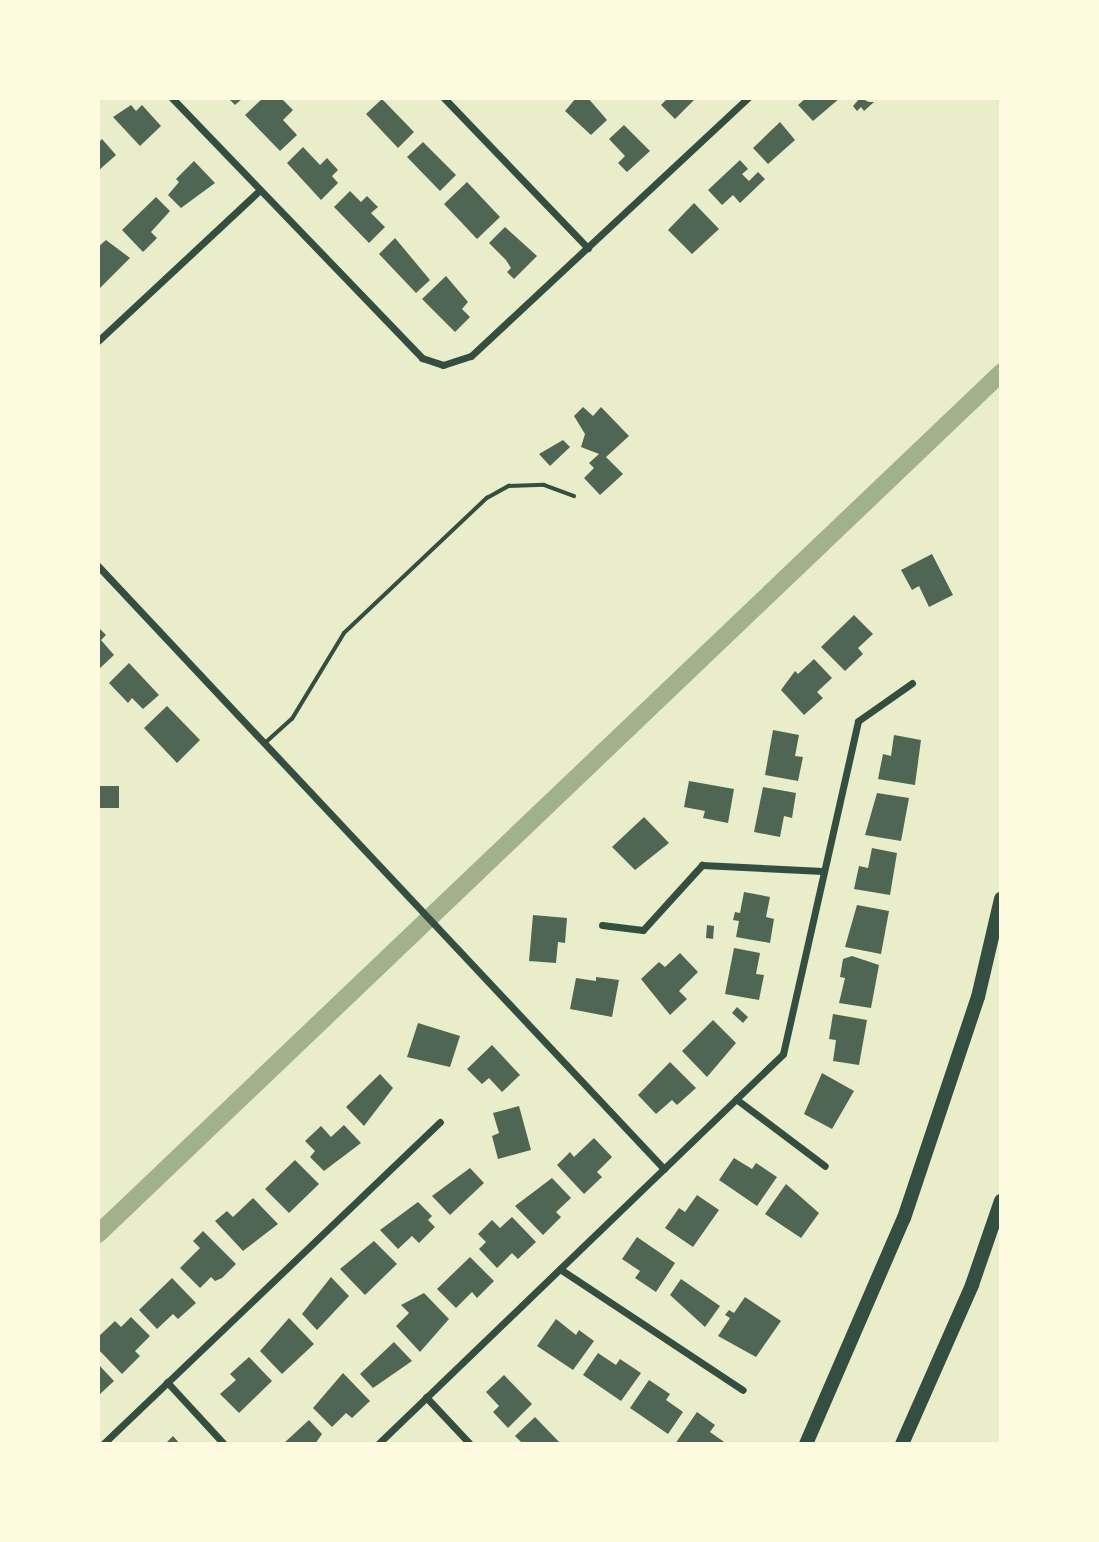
<!DOCTYPE html>
<style>
body{margin:0}
#map{position:relative;width:1099px;height:1542px;overflow:hidden;background:#e9edc9;font-family:"IBM Plex Sans",sans-serif}
div>[style]{position:absolute}
.canal>*{height:18px;margin:-9px;padding:0 9px;transform-origin:9px;border-radius:9px;background:#a3b18a}
.building>*{inset:0;background:#4f6655}
.service>*{height:3.5px;margin:-1.75px;padding:0 1.75px;transform-origin:1.75px;border-radius:1.75px;background:#344e41}
.minor>*{height:7px;margin:-3.5px;padding:0 3.5px;transform-origin:3.5px;border-radius:3.5px;background:#344e41}
.motorway>*{height:14px;margin:-7px;padding:0 7px;transform-origin:7px;border-radius:7px;background:#344e41}
span{translate:-50% -50%;white-space:nowrap;text-align:center;line-height:1.15;-webkit-text-stroke:7px #fefae0;paint-order:stroke}
.frame{position:absolute;inset:0;border:100px solid #fefae0;pointer-events:none}
</style>
<div id="map">
<div class="canal">
<div style="left:98px;top:1234px;width:1248px;rotate:-43.64deg"></div>
</div>
<div class="building">
<div style="clip-path:polygon(228px 98px,243px 98px,235px 105px)"></div>
<div style="clip-path:polygon(263px 98px,281px 98px,293px 110px,283px 120px,297px 135px,280px 151px,245px 115px)"></div>
<div style="clip-path:polygon(576px 98px,588px 98px,607px 120px,591px 135px,565px 111px)"></div>
<div style="clip-path:polygon(668px 98px,696px 98px,675px 119px,661px 105px)"></div>
<div style="clip-path:polygon(806px 98px,840px 98px,813px 121px,798px 105px)"></div>
<div style="clip-path:polygon(860px 98px,869px 102px,874px 102px,864px 111px,861px 107px,857px 111px,853px 106px)"></div>
<div style="clip-path:polygon(382px 99px,414px 132px,398px 148px,366px 114px)"></div>
<div style="clip-path:polygon(131px 105px,136px 111px,142px 105px,161px 126px,140px 146px,113px 117px)"></div>
<div style="clip-path:polygon(780px 122px,795px 140px,768px 164px,753px 148px)"></div>
<div style="clip-path:polygon(624px 125px,650px 151px,627px 172px,618px 163px,625px 156px,609px 139px)"></div>
<div style="clip-path:polygon(102px 139px,116px 155px,98px 171px,98px 143px)"></div>
<div style="clip-path:polygon(423px 142px,456px 175px,440px 191px,407px 157px)"></div>
<div style="clip-path:polygon(303px 147px,320px 165px,327px 158px,338px 170px,332px 176px,338px 183px,321px 200px,287px 163px)"></div>
<div style="clip-path:polygon(740px 160px,748px 169px,742px 174px,749px 181px,758px 172px,765px 179px,740px 203px,733px 195px,722px 205px,708px 190px)"></div>
<div style="clip-path:polygon(194px 161px,215px 183px,181px 208px,168px 195px,179px 182px,176px 179px)"></div>
<div style="clip-path:polygon(467px 182px,500px 217px,477px 239px,444px 204px)"></div>
<div style="clip-path:polygon(350px 191px,361px 202px,367px 196px,378px 207px,371px 213px,385px 227px,369px 243px,334px 207px)"></div>
<div style="clip-path:polygon(156px 197px,170px 211px,151px 232px,157px 238px,143px 252px,122px 230px)"></div>
<div style="clip-path:polygon(694px 203px,719px 229px,692px 254px,668px 230px)"></div>
<div style="clip-path:polygon(505px 227px,537px 256px,514px 279px,507px 272px,511px 268px,506px 260px,489px 243px)"></div>
<div style="clip-path:polygon(395px 238px,430px 280px,416px 293px,379px 254px)"></div>
<div style="clip-path:polygon(106px 240px,130px 258px,100px 288px,98px 247px)"></div>
<div style="clip-path:polygon(446px 276px,468px 302px,462px 309px,470px 317px,455px 332px,422px 299px)"></div>
<div style="clip-path:polygon(583px 407px,593px 416px,601px 407px,629px 436px,606px 457px,623px 474px,600px 495px,584px 478px,594px 468px,589px 463px,599px 454px,581px 447px,585px 434px,574px 416px)"></div>
<div style="clip-path:polygon(563px 440px,570px 447px,550px 466px,539px 454px)"></div>
<div style="clip-path:polygon(932px 554px,953px 595px,929px 607px,919px 586px,912px 590px,901px 570px)"></div>
<div style="clip-path:polygon(854px 615px,873px 634px,858px 648px,863px 654px,845px 671px,821px 647px)"></div>
<div style="clip-path:polygon(98px 627px,106px 635px,101px 640px,114px 655px,98px 670px)"></div>
<div style="clip-path:polygon(814px 659px,832px 678px,817px 692px,823px 698px,804px 715px,781px 690px,795px 671px,798px 674px)"></div>
<div style="clip-path:polygon(129px 663px,159px 695px,143px 709px,132px 698px,128px 703px,109px 683px)"></div>
<div style="clip-path:polygon(167px 706px,200px 740px,177px 763px,144px 728px)"></div>
<div style="clip-path:polygon(773px 730px,799px 735px,795px 756px,803px 757px,798px 781px,765px 775px)"></div>
<div style="clip-path:polygon(894px 735px,921px 740px,915px 785px,878px 779px,883px 754px,891px 756px)"></div>
<div style="clip-path:polygon(689px 781px,734px 789px,728px 823px,703px 818px,705px 811px,684px 807px)"></div>
<div style="clip-path:polygon(98px 786px,119px 786px,119px 808px,98px 808px)"></div>
<div style="clip-path:polygon(763px 787px,796px 793px,792px 818px,784px 816px,780px 837px,754px 832px)"></div>
<div style="clip-path:polygon(877px 793px,909px 798px,901px 841px,865px 835px)"></div>
<div style="clip-path:polygon(644px 817px,669px 843px,635px 870px,612px 847px)"></div>
<div style="clip-path:polygon(872px 848px,897px 853px,890px 895px,854px 889px,859px 866px,868px 868px)"></div>
<div style="clip-path:polygon(744px 892px,770px 897px,766px 917px,774px 919px,770px 943px,736px 937px,739px 921px,733px 920px,735px 912px,740px 913px)"></div>
<div style="clip-path:polygon(857px 905px,889px 911px,881px 954px,845px 947px)"></div>
<div style="clip-path:polygon(533px 915px,567px 918px,565px 943px,558px 942px,556px 963px,529px 961px)"></div>
<div style="clip-path:polygon(707px 925px,714px 926px,713px 939px,706px 938px)"></div>
<div style="clip-path:polygon(734px 948px,760px 953px,756px 974px,764px 975px,759px 1000px,725px 994px)"></div>
<div style="clip-path:polygon(680px 953px,698px 972px,679px 991px,687px 999px,670px 1015px,641px 979px,659px 962px,665px 967px)"></div>
<div style="clip-path:polygon(852px 956px,879px 965px,871px 1008px,839px 1003px,845px 978px,840px 977px,843px 959px)"></div>
<div style="clip-path:polygon(596px 977px,619px 980px,612px 1017px,570px 1009px,576px 978px,596px 981px)"></div>
<div style="clip-path:polygon(737px 1007px,748px 1017px,743px 1023px,732px 1013px)"></div>
<div style="clip-path:polygon(833px 1014px,867px 1020px,859px 1065px,833px 1061px,836px 1040px,829px 1039px)"></div>
<div style="clip-path:polygon(713px 1020px,736px 1043px,707px 1077px,682px 1051px)"></div>
<div style="clip-path:polygon(418px 1023px,460px 1036px,450px 1067px,407px 1057px)"></div>
<div style="clip-path:polygon(492px 1045px,520px 1075px,502px 1092px,489px 1078px,482px 1084px,467px 1069px)"></div>
<div style="clip-path:polygon(670px 1062px,696px 1088px,677px 1105px,672px 1100px,656px 1114px,638px 1095px)"></div>
<div style="clip-path:polygon(822px 1073px,854px 1091px,832px 1129px,804px 1114px)"></div>
<div style="clip-path:polygon(380px 1074px,393px 1088px,364px 1126px,346px 1107px)"></div>
<div style="clip-path:polygon(519px 1106px,531px 1150px,498px 1159px,492px 1136px,499px 1133px,493px 1113px)"></div>
<div style="clip-path:polygon(344px 1125px,361px 1143px,324px 1171px,310px 1157px,315px 1151px,305px 1141px,321px 1126px,331px 1137px)"></div>
<div style="clip-path:polygon(594px 1138px,612px 1157px,597px 1172px,602px 1177px,584px 1194px,557px 1165px,570px 1152px,574px 1157px)"></div>
<div style="clip-path:polygon(734px 1158px,752px 1169px,756px 1163px,777px 1177px,757px 1206px,719px 1180px)"></div>
<div style="clip-path:polygon(295px 1160px,319px 1184px,289px 1213px,265px 1189px)"></div>
<div style="clip-path:polygon(470px 1168px,484px 1183px,450px 1215px,432px 1196px)"></div>
<div style="clip-path:polygon(552px 1178px,571px 1198px,556px 1212px,561px 1217px,543px 1235px,515px 1206px)"></div>
<div style="clip-path:polygon(786px 1184px,819px 1213px,801px 1238px,765px 1214px)"></div>
<div style="clip-path:polygon(697px 1195px,719px 1210px,693px 1247px,665px 1228px,679px 1208px,685px 1212px)"></div>
<div style="clip-path:polygon(253px 1198px,278px 1224px,243px 1251px,215px 1221px,227px 1211px,233px 1217px)"></div>
<div style="clip-path:polygon(418px 1202px,432px 1216px,428px 1220px,435px 1227px,419px 1243px,412px 1236px,398px 1249px,380px 1230px)"></div>
<div style="clip-path:polygon(512px 1217px,536px 1242px,518px 1259px,512px 1253px,497px 1268px,479px 1249px,486px 1242px,478px 1234px,492px 1220px,500px 1228px)"></div>
<div style="clip-path:polygon(203px 1231px,236px 1264px,222px 1278px,215px 1281px,211px 1277px,200px 1288px,180px 1268px,200px 1248px,193px 1241px)"></div>
<div style="clip-path:polygon(637px 1237px,675px 1263px,656px 1292px,635px 1278px,640px 1271px,622px 1259px)"></div>
<div style="clip-path:polygon(374px 1241px,397px 1264px,365px 1295px,340px 1269px)"></div>
<div style="clip-path:polygon(470px 1257px,494px 1281px,477px 1298px,472px 1292px,456px 1308px,437px 1289px)"></div>
<div style="clip-path:polygon(331px 1277px,349px 1296px,317px 1330px,302px 1314px)"></div>
<div style="clip-path:polygon(172px 1278px,196px 1303px,178px 1319px,173px 1314px,157px 1329px,139px 1310px)"></div>
<div style="clip-path:polygon(681px 1279px,720px 1306px,705px 1327px,670px 1295px)"></div>
<div style="clip-path:polygon(424px 1293px,449px 1319px,420px 1352px,396px 1326px,409px 1313px,401px 1305px)"></div>
<div style="clip-path:polygon(745px 1297px,781px 1321px,756px 1357px,718px 1336px,730px 1318px,725px 1315px,729px 1310px,734px 1313px)"></div>
<div style="clip-path:polygon(131px 1317px,150px 1336px,135px 1351px,140px 1356px,122px 1374px,98px 1349px,98px 1337px,115px 1321px,121px 1327px)"></div>
<div style="clip-path:polygon(289px 1318px,314px 1344px,282px 1374px,260px 1351px)"></div>
<div style="clip-path:polygon(556px 1319px,576px 1335px,579px 1330px,594px 1341px,573px 1370px,537px 1346px)"></div>
<div style="clip-path:polygon(394px 1342px,412px 1361px,373px 1388px,360px 1374px)"></div>
<div style="clip-path:polygon(598px 1353px,616px 1365px,620px 1359px,641px 1373px,621px 1401px,583px 1375px)"></div>
<div style="clip-path:polygon(249px 1357px,272px 1381px,239px 1413px,220px 1394px,236px 1380px,230px 1374px)"></div>
<div style="clip-path:polygon(98px 1364px,114px 1381px,100px 1394px,98px 1392px)"></div>
<div style="clip-path:polygon(343px 1373px,370px 1401px,352px 1418px,346px 1413px,332px 1427px,313px 1408px)"></div>
<div style="clip-path:polygon(504px 1375px,532px 1404px,508px 1428px,493px 1412px,499px 1406px,486px 1392px)"></div>
<div style="clip-path:polygon(649px 1380px,670px 1394px,666px 1400px,683px 1412px,668px 1434px,630px 1408px)"></div>
<div style="clip-path:polygon(697px 1412px,715px 1425px,710px 1432px,727px 1444px,675px 1444px)"></div>
<div style="clip-path:polygon(535px 1417px,561px 1444px,523px 1444px,515px 1436px)"></div>
<div style="clip-path:polygon(309px 1420px,322px 1434px,315px 1444px,283px 1444px)"></div>
<div style="clip-path:polygon(173px 1436px,180px 1444px,165px 1444px)"></div>
</div>
<div class="service">
<div style="left:265px;top:743px;width:36px;rotate:-42deg"></div>
<div style="left:292px;top:719px;width:100px;rotate:-58.8deg"></div>
<div style="left:344px;top:633px;width:197px;rotate:-43.4deg"></div>
<div style="left:487px;top:498px;width:25px;rotate:-29deg"></div>
<div style="left:509px;top:486px;width:35px;rotate:-2deg"></div>
<div style="left:544px;top:485px;width:32px;rotate:20deg"></div>
</div>
<div class="minor">
<div style="left:172px;top:98px;width:361px;rotate:46.1deg"></div>
<div style="left:422px;top:358px;width:22px;rotate:18deg"></div>
<div style="left:443px;top:365px;width:29px;rotate:-18deg"></div>
<div style="left:471px;top:356px;width:379px;rotate:-43deg"></div>
<div style="left:444px;top:98px;width:208px;rotate:46.2deg"></div>
<div style="left:98px;top:341px;width:221px;rotate:-43deg"></div>
<div style="left:98px;top:566px;width:827px;rotate:46.81deg"></div>
<div style="left:602px;top:925px;width:41px;rotate:7deg"></div>
<div style="left:643px;top:930px;width:88px;rotate:-47.8deg"></div>
<div style="left:702px;top:865px;width:121px;rotate:2.8deg"></div>
<div style="left:736px;top:1099px;width:111px;rotate:37deg"></div>
<div style="left:560px;top:1269px;width:219px;rotate:33.5deg"></div>
<div style="left:167px;top:1382px;width:84px;rotate:47.4deg"></div>
<div style="left:426px;top:1397px;width:64px;rotate:46.9deg"></div>
<div style="left:103px;top:1444px;width:466px;rotate:-43.7deg"></div>
<div style="left:378px;top:1444px;width:562px;rotate:-43.92deg"></div>
<div style="left:783px;top:1054px;width:341px;rotate:-77.3deg"></div>
<div style="left:858px;top:721px;width:66px;rotate:-35.1deg"></div>
</div>
<div class="motorway">
<div style="left:806px;top:1444px;width:246px;rotate:-66.6deg"></div>
<div style="left:904px;top:1218px;width:233px;rotate:-71.5deg"></div>
<div style="left:978px;top:997px;width:101px;rotate:-76.8deg"></div>
<div style="left:902px;top:1444px;width:174px;rotate:-66.2deg"></div>
<div style="left:972px;top:1285px;width:89px;rotate:-71deg"></div>
</div>
<div class="frame"></div>
</div>
